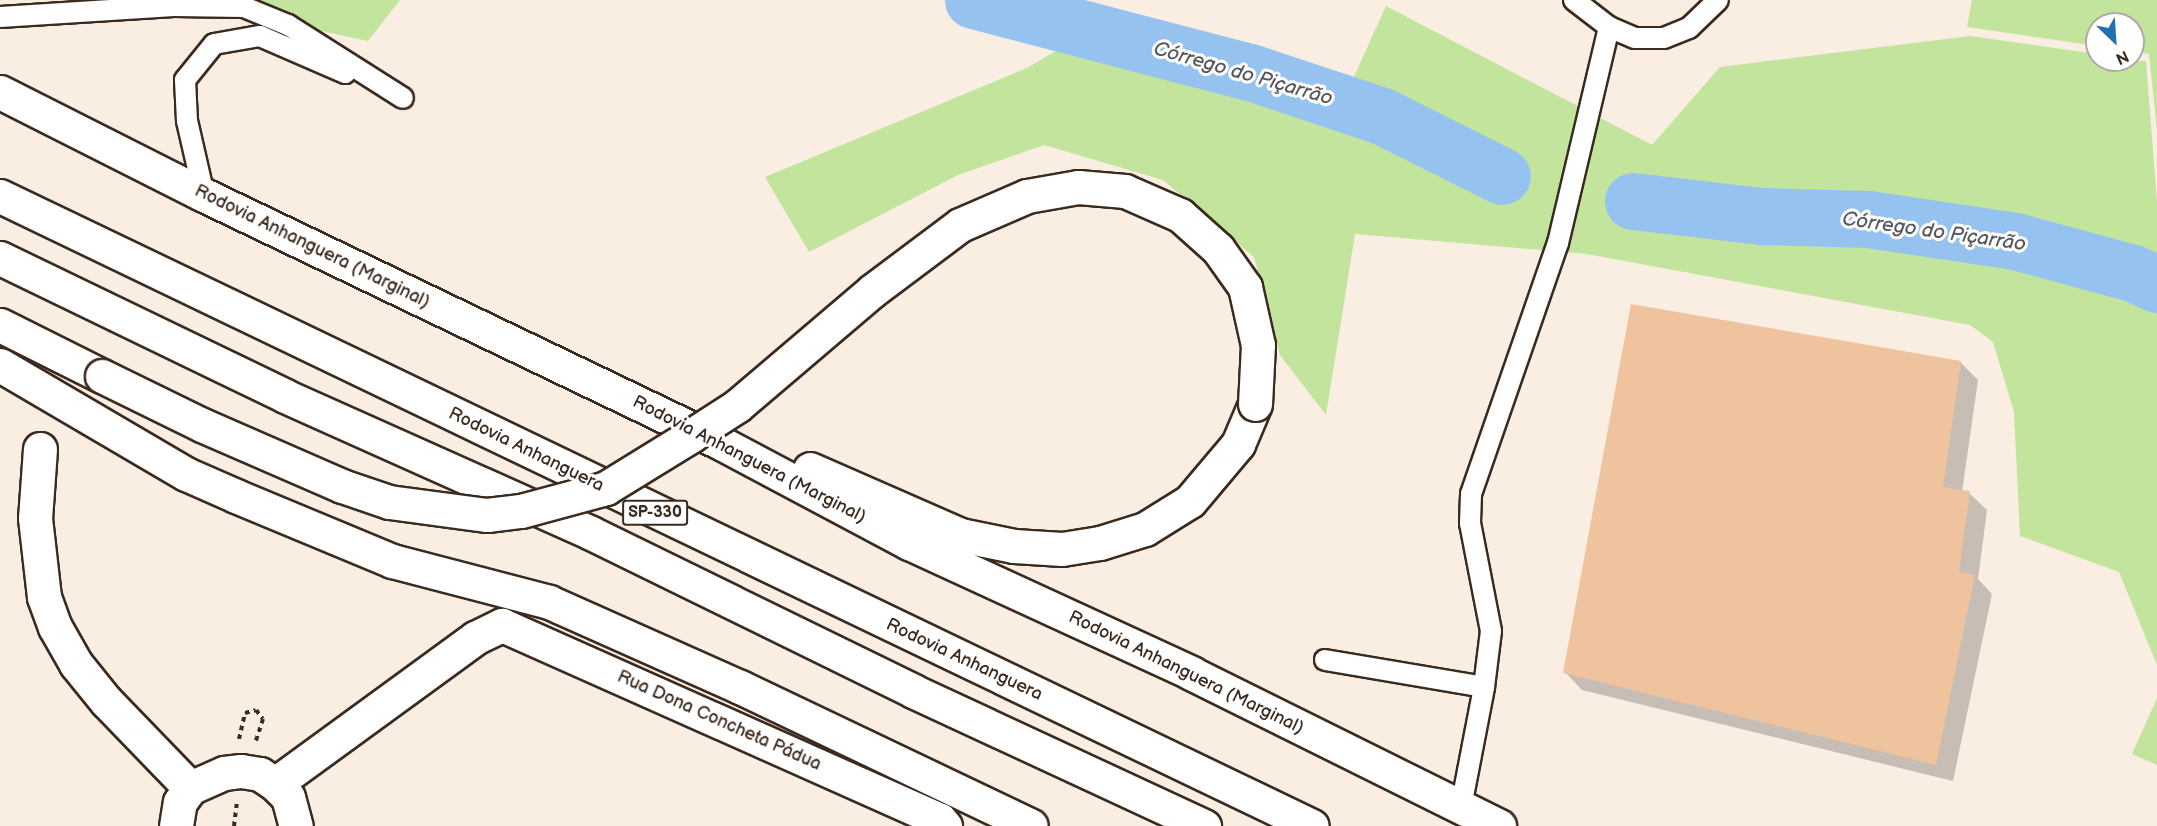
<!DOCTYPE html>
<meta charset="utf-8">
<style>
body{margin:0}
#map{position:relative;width:2157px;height:826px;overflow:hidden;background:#faede2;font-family:"Balsamiq Sans",sans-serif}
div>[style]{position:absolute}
.green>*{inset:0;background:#c2e49d}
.shadow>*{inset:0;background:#0003}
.river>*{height:57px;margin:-28.5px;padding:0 28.5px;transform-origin:28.5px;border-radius:28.5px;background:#96c2ef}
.building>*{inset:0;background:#eec39e}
.path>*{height:4px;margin-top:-2px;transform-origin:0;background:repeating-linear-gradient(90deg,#3b2a1e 0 4.5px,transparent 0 9px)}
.roads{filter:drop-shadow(2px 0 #3b2a1e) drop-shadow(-2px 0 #3b2a1e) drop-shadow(0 2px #3b2a1e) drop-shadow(0 -2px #3b2a1e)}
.service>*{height:20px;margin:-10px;padding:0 10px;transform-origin:10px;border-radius:10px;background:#fff}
.minor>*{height:33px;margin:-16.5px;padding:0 16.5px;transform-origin:16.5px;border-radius:16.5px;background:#fff}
.tertiary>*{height:33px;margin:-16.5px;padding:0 16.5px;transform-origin:16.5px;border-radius:16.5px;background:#fff}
.trunk>*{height:33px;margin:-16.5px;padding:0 16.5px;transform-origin:16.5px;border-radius:16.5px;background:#fff}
.motorway>*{height:33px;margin:-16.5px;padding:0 16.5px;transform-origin:16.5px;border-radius:16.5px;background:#fff}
.bridges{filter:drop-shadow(2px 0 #3b2a1e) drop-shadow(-2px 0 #3b2a1e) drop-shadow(0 2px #3b2a1e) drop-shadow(0 -2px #3b2a1e)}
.trunk-bridge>*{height:33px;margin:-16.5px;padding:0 16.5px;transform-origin:16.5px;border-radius:16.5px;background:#fff}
span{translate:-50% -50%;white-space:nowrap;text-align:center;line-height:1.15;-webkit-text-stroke:6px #fff;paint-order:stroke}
.shield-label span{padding:2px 4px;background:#fff;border:2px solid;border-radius:4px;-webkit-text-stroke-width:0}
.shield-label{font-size:16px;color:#3b2a1e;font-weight:700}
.street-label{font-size:18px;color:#3b2a1e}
.water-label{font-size:20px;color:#56585d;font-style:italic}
.north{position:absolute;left:2085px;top:12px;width:60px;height:60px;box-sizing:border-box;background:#fff;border:2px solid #b1aaa5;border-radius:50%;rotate:155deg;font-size:16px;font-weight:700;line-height:24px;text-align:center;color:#3b2a1e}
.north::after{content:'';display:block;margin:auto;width:21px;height:27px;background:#1f6fb2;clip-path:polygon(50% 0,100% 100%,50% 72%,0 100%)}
</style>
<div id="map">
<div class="green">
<div style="clip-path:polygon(178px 0,400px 0,368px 41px)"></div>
<div style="clip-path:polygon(1972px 0,2157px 0,2157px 130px,2149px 54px,2133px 51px,2133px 24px,2097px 24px,2097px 46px,1967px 27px)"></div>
<div style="clip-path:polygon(1386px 6px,1652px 145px,1720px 67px,1970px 36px,2097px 54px,2097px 60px,2146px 61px,2157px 202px,2157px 665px,2119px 572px,2020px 536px,2014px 412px,1993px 342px,1970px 325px,1587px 254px,1355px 234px,1326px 415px,1280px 355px,1254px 257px,1163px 180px,1044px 145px,958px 175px,809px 252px,765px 177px,1027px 68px,1066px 45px,1333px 123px)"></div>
<div style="clip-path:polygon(2157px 698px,2157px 765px,2132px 754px)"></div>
</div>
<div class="shadow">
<div style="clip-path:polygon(1960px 362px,1978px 380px,1962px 492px,1969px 493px,1987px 510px,1978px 579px,1992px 594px,1953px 781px,1582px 690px,1565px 672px)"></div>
</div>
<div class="river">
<div style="left:973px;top:0;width:286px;rotate:14.6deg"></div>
<div style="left:1250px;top:72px;width:139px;rotate:18.4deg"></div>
<div style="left:1382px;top:116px;width:134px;rotate:26.6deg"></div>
<div style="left:1633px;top:201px;width:129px;rotate:6.7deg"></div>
<div style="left:1761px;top:216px;width:107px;rotate:1.6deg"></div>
<div style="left:1868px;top:219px;width:149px;rotate:8.5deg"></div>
<div style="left:2015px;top:241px;width:122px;rotate:15.2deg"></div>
<div style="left:2133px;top:273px;width:26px;rotate:25deg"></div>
</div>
<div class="building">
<div style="clip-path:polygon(1631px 304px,1961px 361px,1943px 487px,1970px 491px,1959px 572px,1975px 575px,1936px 765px,1563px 673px)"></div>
</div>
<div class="path">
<div style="left:239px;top:739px;width:27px;rotate:-77deg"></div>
<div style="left:245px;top:713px;width:11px;rotate:-15deg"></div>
<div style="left:256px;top:710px;width:11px;rotate:52deg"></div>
<div style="left:263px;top:719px;width:23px;rotate:108deg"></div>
<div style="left:234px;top:826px;width:23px;rotate:-83deg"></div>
</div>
<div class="roads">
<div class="service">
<div style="left:1574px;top:0;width:44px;rotate:37.6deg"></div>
<div style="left:1609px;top:27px;width:28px;rotate:23deg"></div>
<div style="left:1635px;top:38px;width:29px"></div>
<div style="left:1664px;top:38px;width:27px;rotate:-22deg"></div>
<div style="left:1689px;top:28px;width:40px;rotate:-44deg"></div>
<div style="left:0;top:17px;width:174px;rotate:-3.6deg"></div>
<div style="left:174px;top:6px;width:70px;rotate:0.8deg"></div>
<div style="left:244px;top:7px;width:48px;rotate:22.2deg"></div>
<div style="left:288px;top:25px;width:136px;rotate:32.4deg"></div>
<div style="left:204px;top:195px;width:76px;rotate:-102.9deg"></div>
<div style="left:187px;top:121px;width:41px;rotate:-92.8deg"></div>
<div style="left:185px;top:80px;width:46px;rotate:-51.1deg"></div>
<div style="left:214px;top:44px;width:47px;rotate:-9.9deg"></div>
<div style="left:260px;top:36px;width:93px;rotate:23.5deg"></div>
<div style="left:1325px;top:660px;width:161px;rotate:9.6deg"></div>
<div style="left:1484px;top:687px;width:56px;rotate:-82.9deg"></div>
<div style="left:1491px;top:631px;width:110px;rotate:-101deg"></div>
<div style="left:1470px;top:523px;width:29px;rotate:-88deg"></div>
<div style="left:1471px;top:494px;width:266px;rotate:-70.9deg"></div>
<div style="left:1558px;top:243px;width:222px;rotate:-76.7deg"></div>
<div style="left:1461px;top:807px;width:122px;rotate:-79.1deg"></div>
</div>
<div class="minor">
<div style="left:40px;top:449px;width:69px;rotate:94.1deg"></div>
<div style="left:35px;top:518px;width:80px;rotate:83.5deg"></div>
<div style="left:44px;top:597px;width:32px;rotate:70deg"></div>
<div style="left:55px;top:627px;width:43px;rotate:60.4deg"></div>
<div style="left:76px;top:664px;width:48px;rotate:51deg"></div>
<div style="left:106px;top:701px;width:121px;rotate:46deg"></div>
<div style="left:275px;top:784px;width:248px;rotate:-36.1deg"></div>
<div style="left:475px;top:638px;width:30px;rotate:-26deg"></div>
<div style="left:502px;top:625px;width:479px;rotate:24deg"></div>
<div style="left:940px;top:820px;width:8px;rotate:50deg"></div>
</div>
<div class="tertiary">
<div style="left:176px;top:826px;width:24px;rotate:-81deg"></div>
<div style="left:180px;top:802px;width:17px;rotate:-54deg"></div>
<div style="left:190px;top:788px;width:37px;rotate:-24deg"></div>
<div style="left:224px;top:773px;width:17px;rotate:-7deg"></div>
<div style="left:241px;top:771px;width:19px;rotate:9deg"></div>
<div style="left:260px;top:774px;width:18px;rotate:34deg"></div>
<div style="left:275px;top:784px;width:18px;rotate:45deg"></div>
<div style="left:288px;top:797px;width:30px;rotate:75deg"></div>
</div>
<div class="trunk">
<div style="left:0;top:92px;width:229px;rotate:26.8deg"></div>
<div style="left:204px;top:195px;width:571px;rotate:25.62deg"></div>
<div style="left:719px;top:442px;width:215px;rotate:28deg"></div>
<div style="left:909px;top:543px;width:311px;rotate:24.7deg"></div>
<div style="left:1191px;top:673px;width:344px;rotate:26.4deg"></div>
<div style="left:0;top:325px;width:114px;rotate:26.6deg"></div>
<div style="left:0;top:365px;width:216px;rotate:30.4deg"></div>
<div style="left:186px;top:474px;width:55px;rotate:23.7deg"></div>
<div style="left:236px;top:496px;width:169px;rotate:22.6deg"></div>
<div style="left:392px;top:561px;width:162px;rotate:14.6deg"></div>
<div style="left:549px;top:602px;width:209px;rotate:24deg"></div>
<div style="left:740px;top:687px;width:322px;rotate:25.5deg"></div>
<div style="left:810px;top:469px;width:164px;rotate:23.7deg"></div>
<div style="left:960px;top:535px;width:55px;rotate:11.5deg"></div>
<div style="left:1014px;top:546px;width:48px;rotate:3.6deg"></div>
<div style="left:1062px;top:549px;width:38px;rotate:-9deg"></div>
<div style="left:1100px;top:543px;width:47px;rotate:-17.3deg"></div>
<div style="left:1145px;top:529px;width:53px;rotate:-31.9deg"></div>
<div style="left:1190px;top:501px;width:75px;rotate:-49.9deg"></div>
<div style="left:1238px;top:444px;width:43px;rotate:-67deg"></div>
</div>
<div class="motorway">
<div style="left:0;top:196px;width:1455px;rotate:25.65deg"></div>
<div style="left:0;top:258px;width:317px;rotate:25.8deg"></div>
<div style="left:285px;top:396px;width:335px;rotate:24.1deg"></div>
<div style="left:591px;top:533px;width:359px;rotate:26.1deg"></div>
<div style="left:913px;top:691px;width:321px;rotate:24.9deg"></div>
</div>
</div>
<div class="bridges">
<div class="trunk-bridge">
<div style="left:102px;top:376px;width:111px;rotate:26.1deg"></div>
<div style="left:202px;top:425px;width:153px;rotate:23.5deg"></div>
<div style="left:342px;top:486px;width:50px;rotate:18.8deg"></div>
<div style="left:389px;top:502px;width:99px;rotate:7.6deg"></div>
<div style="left:487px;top:515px;width:34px;rotate:-7deg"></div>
<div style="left:521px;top:511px;width:88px;rotate:-15.1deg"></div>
<div style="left:606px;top:488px;width:101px;rotate:-31.6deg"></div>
<div style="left:692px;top:435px;width:54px;rotate:-32.8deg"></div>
<div style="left:737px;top:406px;width:177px;rotate:-40.4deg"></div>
<div style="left:872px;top:291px;width:110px;rotate:-36.9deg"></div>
<div style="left:960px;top:225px;width:73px;rotate:-23.4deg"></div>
<div style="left:1027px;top:196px;width:52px;rotate:-10deg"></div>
<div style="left:1078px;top:187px;width:47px;rotate:4.9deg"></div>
<div style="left:1125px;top:191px;width:60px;rotate:23.6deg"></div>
<div style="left:1180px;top:215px;width:51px;rotate:41.8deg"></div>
<div style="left:1218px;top:249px;width:47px;rotate:54.6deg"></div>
<div style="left:1245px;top:287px;width:59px;rotate:77.4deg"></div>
<div style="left:1258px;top:345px;width:59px;rotate:92.9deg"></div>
</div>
</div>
<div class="shield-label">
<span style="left:655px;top:513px">SP-330</span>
</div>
<div class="street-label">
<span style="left:312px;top:247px;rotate:26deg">Rodovia Anhanguera (Marginal)</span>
<span style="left:526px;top:450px;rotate:26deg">Rodovia Anhanguera</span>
<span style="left:749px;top:460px;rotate:27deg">Rodovia Anhanguera (Marginal)</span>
<span style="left:964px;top:660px;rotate:25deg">Rodovia Anhanguera</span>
<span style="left:1186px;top:673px;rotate:26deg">Rodovia Anhanguera (Marginal)</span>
<span style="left:719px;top:721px;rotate:24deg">Rua Dona Concheta Pádua</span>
</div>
<div class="water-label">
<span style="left:1243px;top:74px;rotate:16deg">Córrego do Piçarrão</span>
<span style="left:1934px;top:232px;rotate:8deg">Córrego do Piçarrão</span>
</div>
<div class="north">N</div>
</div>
